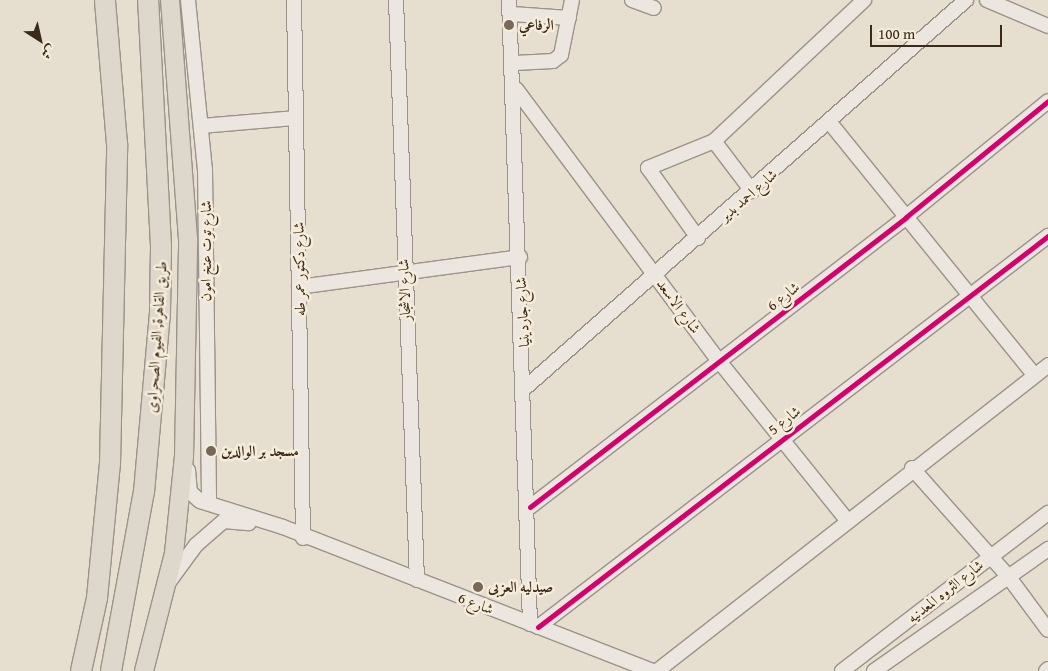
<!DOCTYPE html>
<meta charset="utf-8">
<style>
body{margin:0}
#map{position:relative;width:1048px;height:671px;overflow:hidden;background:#e6decf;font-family:"Gentium Book Plus",Amiri,serif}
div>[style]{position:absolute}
.roads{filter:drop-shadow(1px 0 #9a9389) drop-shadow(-1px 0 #9a9389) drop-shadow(0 1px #9a9389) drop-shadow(0 -1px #9a9389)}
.minor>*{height:14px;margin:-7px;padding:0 7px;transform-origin:7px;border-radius:7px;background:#ebe7e0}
.major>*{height:18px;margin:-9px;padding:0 9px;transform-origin:9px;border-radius:9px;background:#ded7cb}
.highway>*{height:20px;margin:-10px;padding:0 10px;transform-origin:10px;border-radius:10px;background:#ded7cb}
.cycleway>*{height:5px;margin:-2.5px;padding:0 2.5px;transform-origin:2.5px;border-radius:2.5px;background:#d6006c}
.dots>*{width:14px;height:14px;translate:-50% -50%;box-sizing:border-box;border:2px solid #f5ecda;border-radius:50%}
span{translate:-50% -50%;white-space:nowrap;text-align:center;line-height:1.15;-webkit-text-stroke:5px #f5ecda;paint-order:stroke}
.poi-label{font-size:15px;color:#3a2a19;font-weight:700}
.left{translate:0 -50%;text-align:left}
.street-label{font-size:15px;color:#3a2a19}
.north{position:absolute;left:15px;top:15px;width:50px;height:50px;-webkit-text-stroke:4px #f5ecda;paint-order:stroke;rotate:145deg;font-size:14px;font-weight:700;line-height:20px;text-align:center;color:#3a2a19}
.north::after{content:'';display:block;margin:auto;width:18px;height:22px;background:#3a2a19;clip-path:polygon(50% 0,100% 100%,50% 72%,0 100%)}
.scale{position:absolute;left:870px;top:25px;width:132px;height:22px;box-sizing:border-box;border:2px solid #3a2a19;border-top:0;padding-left:6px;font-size:15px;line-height:18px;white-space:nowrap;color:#3a2a19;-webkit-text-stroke:4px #f5ecda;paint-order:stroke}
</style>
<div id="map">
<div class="roads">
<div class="minor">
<div style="left:188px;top:0;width:170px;rotate:84.3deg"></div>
<div style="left:205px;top:169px;width:334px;rotate:89.3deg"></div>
<div style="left:294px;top:0;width:538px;rotate:89.04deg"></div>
<div style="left:396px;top:0;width:580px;rotate:87.93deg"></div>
<div style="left:509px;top:0;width:624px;rotate:88.07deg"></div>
<div style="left:632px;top:0;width:23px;rotate:20deg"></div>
<div style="left:987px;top:0;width:66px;rotate:23.1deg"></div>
<div style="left:512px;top:14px;width:57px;rotate:4deg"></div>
<div style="left:515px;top:63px;width:38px;rotate:-3deg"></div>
<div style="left:553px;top:61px;width:10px;rotate:-37deg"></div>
<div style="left:561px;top:55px;width:56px;rotate:-78.7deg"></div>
<div style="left:516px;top:89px;width:339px;rotate:53.3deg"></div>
<div style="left:719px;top:361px;width:203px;rotate:51.2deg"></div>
<div style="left:831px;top:124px;width:323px;rotate:51deg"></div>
<div style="left:202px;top:126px;width:94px;rotate:-4.9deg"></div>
<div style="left:714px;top:141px;width:63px;rotate:52.8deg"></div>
<div style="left:698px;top:238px;width:86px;rotate:-125.5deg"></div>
<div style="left:648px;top:168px;width:71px;rotate:-22.2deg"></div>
<div style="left:714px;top:141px;width:206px;rotate:-43.2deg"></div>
<div style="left:299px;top:287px;width:223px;rotate:-7.7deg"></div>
<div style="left:526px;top:387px;width:586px;rotate:-41.33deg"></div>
<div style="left:912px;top:468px;width:144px;rotate:48.4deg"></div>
<div style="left:1008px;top:576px;width:67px;rotate:53.5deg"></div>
<div style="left:188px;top:470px;width:22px;rotate:85deg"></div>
<div style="left:190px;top:492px;width:13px;rotate:42deg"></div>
<div style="left:200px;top:501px;width:87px;rotate:17.4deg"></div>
<div style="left:283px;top:527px;width:396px;rotate:21.3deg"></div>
<div style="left:530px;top:507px;width:475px;rotate:-37.6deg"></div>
<div style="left:906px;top:217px;width:183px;rotate:-39.2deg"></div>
<div style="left:169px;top:582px;width:46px;rotate:-53.9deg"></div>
<div style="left:196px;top:545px;width:37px;rotate:-41deg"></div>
<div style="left:224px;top:521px;width:25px;rotate:5deg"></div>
<div style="left:538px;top:627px;width:643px;rotate:-37.48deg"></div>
<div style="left:657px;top:671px;width:497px;rotate:-38deg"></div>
<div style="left:842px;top:671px;width:260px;rotate:-37.5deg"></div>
<div style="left:874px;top:671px;width:213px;rotate:-35deg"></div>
<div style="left:1046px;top:671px;width:3px;rotate:-45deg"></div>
</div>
<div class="major">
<div style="left:144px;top:671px;width:122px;rotate:-75.7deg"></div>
<div style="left:174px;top:553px;width:97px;rotate:-84.1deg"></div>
<div style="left:184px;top:457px;width:218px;rotate:-88.9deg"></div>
<div style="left:188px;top:239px;width:240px;rotate:-94.3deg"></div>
</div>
<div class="highway">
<div style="left:81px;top:671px;width:75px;rotate:-77.6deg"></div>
<div style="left:97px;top:598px;width:135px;rotate:-84.5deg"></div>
<div style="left:110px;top:464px;width:320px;rotate:-88.7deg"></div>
<div style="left:117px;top:144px;width:144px;rotate:-94.8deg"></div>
<div style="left:111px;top:671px;width:182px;rotate:-79.6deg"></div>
<div style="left:144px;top:492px;width:181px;rotate:-84.9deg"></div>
<div style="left:160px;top:312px;width:66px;rotate:-89.1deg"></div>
<div style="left:161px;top:246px;width:246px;rotate:-93deg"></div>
</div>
</div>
<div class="cycleway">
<div style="left:530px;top:507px;width:475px;rotate:-37.6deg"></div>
<div style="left:906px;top:217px;width:183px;rotate:-39.2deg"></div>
<div style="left:538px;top:627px;width:643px;rotate:-37.48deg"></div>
</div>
<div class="dots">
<div style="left:509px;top:25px;background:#766959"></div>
<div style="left:211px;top:451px;background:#766959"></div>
<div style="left:478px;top:587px;background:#766959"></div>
</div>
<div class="poi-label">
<span class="left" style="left:519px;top:25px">الرفاعي</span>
<span class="left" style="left:221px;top:451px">مسجد بر الوالدين</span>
<span class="left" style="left:488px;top:587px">صيدليه العزبى</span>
</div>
<div class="street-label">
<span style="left:748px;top:195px;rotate:-41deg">شارع احمد بدير</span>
<span style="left:206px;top:251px;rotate:-90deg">شارع توت عنخ امون</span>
<span style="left:299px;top:269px;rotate:-91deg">شارع دكتور عمر طه</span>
<span style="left:404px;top:290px;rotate:-92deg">شارع الاشجار</span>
<span style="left:783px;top:296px;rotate:-38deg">شارع 6</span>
<span style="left:679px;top:306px;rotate:54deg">شارع الاسعد</span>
<span style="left:522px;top:312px;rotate:-93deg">شارع جاردينيا</span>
<span style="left:156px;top:337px;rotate:-86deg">طريق القاهرة, الفيوم الصحراوى</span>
<span style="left:784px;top:420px;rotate:-38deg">شارع 5</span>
<span style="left:945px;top:591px;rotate:-38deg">شارع الثروه المعدنيه</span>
<span style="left:476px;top:603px;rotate:21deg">شارع 6</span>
</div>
<div class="north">ش</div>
<div class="scale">100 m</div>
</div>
